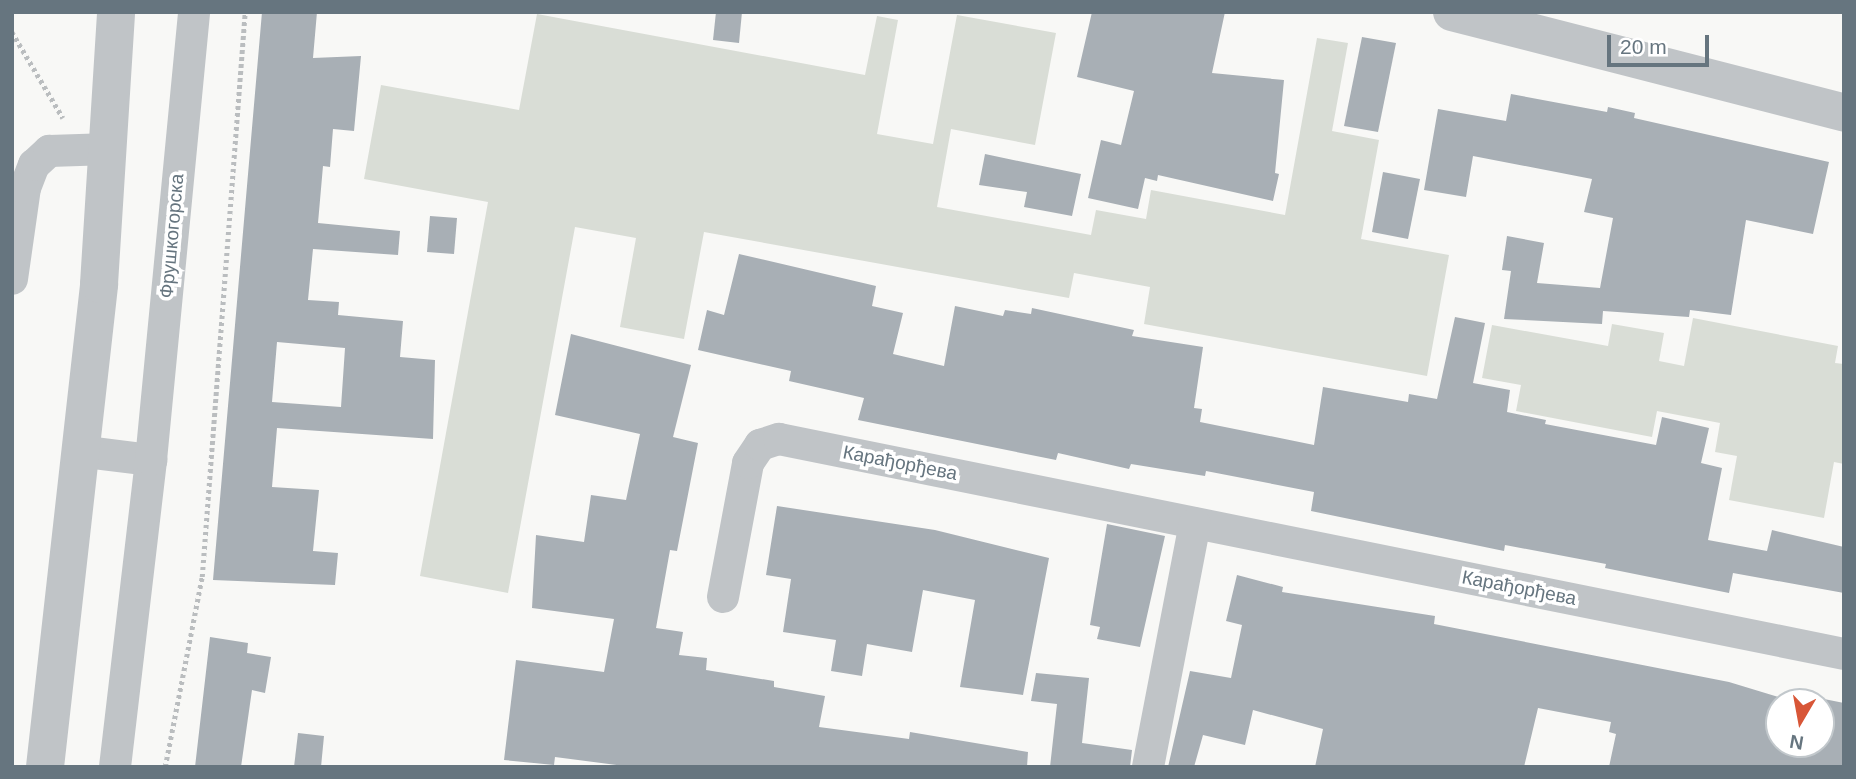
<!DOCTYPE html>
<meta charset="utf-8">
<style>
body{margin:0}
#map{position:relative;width:1856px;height:779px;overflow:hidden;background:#f8f8f6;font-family:Arial,sans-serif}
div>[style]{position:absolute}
.green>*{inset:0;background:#d9ddd6}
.building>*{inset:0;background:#a8afb5}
.path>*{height:4.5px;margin-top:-2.25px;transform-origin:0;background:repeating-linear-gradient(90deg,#babdbf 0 3.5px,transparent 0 7px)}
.minor>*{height:32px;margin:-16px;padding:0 16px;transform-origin:16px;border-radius:16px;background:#c0c4c7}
.tertiary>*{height:38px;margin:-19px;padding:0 19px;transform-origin:19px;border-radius:19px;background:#c0c4c7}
span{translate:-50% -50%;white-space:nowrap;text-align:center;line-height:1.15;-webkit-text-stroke:7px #fff;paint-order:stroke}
.street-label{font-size:19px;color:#66757f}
.frame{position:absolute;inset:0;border:14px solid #66757f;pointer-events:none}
.north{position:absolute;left:1765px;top:688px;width:70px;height:70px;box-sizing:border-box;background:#fff;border:2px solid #c2c8cc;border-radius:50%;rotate:190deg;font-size:19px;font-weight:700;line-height:28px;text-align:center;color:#66757f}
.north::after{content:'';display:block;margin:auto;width:24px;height:32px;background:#d85637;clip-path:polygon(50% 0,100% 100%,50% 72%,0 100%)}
.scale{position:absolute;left:1607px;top:35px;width:102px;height:32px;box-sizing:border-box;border:4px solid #66757f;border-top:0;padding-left:9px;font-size:21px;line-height:24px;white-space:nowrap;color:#66757f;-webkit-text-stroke:5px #fff;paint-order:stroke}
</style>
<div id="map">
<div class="green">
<div style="clip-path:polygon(537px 14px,865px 75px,877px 16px,898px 20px,877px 134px,933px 144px,957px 15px,1056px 33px,1035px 145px,951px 129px,937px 207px,1091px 235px,1096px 210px,1146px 219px,1151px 190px,1285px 215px,1317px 38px,1348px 43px,1332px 131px,1379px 140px,1361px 239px,1449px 255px,1427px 376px,1144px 324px,1150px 287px,1074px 273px,1069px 298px,704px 232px,684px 339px,620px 327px,636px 238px,575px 227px,508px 593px,420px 576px,488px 202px,364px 179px,381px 85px,519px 110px)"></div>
<div style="clip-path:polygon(1693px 318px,1838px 346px,1835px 363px,1844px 364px,1844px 464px,1834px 462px,1824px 518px,1729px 500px,1737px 456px,1715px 452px,1720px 423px,1657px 411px,1652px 437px,1516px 411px,1521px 385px,1482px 378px,1492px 325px,1608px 346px,1612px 324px,1664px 333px,1659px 361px,1684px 366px)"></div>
</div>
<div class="building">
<div style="clip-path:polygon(evenodd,262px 12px,317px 12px,313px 58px,361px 56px,354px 131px,333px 129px,330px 167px,323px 166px,318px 223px,400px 231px,398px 255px,313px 249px,308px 300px,339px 302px,338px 315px,403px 321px,400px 357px,435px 360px,433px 439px,277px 428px,272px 487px,319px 490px,313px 551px,338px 553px,335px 585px,213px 580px,262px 12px,277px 342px,345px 348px,341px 407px,272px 402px,277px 342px)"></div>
<div style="clip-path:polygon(716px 12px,742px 12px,739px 43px,713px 40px)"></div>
<div style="clip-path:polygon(1092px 12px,1225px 12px,1212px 73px,1284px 80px,1275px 173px,1279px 174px,1273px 201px,1158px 175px,1157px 181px,1145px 178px,1138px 209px,1088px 198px,1101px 140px,1121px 145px,1134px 91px,1077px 77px)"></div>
<div style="clip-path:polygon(1362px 37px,1396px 43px,1378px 132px,1344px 126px)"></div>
<div style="clip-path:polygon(1511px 94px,1607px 112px,1608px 107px,1635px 113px,1634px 118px,1829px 162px,1813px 234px,1746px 220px,1731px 315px,1690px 310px,1689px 317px,1603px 311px,1602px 324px,1504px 319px,1511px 271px,1502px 270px,1507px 236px,1544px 243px,1537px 283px,1600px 288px,1613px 218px,1584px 212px,1592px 179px,1473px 156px,1466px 197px,1424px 190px,1438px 109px,1506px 121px)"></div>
<div style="clip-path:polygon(985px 154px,1081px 174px,1072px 216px,1024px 207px,1027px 192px,979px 185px)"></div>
<div style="clip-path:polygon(1383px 172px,1420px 179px,1408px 239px,1372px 232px)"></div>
<div style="clip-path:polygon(430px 216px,457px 218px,454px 254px,427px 252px)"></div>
<div style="clip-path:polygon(739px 254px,876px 286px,872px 306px,903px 313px,893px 354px,944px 366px,955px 306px,1003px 316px,1005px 310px,1031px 314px,1032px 308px,1134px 330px,1132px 336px,1203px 347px,1194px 408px,1202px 409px,1200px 422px,1314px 445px,1323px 387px,1408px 402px,1409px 394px,1437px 399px,1455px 317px,1485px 323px,1473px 383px,1510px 390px,1507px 412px,1546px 420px,1545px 424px,1656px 445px,1662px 417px,1709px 428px,1701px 463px,1722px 468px,1708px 540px,1767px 551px,1772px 530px,1844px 547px,1844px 593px,1733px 573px,1729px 593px,1605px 568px,1606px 564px,1505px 545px,1504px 551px,1311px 511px,1314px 492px,1206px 471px,1205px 476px,1131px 464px,1129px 469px,1058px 453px,1056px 460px,858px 420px,864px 398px,789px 381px,791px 371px,698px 350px,707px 310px,724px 315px)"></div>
<div style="clip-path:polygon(571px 334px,691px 365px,673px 437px,698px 443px,677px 551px,670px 550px,656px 628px,683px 632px,679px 655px,707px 658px,706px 670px,774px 681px,774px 687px,825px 696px,819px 727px,909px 739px,910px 732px,1028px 752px,1027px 767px,632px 767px,555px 757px,554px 765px,504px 760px,516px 660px,604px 672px,614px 619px,532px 608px,536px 535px,584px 542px,591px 495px,626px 500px,640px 434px,555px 415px)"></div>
<div style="clip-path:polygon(777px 506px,935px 530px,1049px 558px,1023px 695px,960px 687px,975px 600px,923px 590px,912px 652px,867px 644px,862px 676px,831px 671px,836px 640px,783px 632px,791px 579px,766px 575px)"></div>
<div style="clip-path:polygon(1107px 524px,1165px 536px,1140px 647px,1097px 639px,1100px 627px,1090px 625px)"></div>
<div style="clip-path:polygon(1237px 575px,1283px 587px,1282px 592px,1435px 616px,1434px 624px,1729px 682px,1795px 702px,1779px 702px,1779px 744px,1821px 744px,1821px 702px,1807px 702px,1809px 696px,1844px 703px,1844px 767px,1609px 767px,1616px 734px,1609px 732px,1611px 722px,1538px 708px,1524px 767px,1315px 767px,1323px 729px,1253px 710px,1245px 745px,1203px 735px,1194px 767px,1168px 767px,1190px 671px,1231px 678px,1242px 625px,1226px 621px)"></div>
<div style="clip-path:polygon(210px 637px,248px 643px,247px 653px,271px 657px,265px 693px,252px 690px,241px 767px,195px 767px)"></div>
<div style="clip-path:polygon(1036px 673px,1089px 678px,1082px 743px,1132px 750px,1130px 767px,1050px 767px,1057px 704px,1031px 701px)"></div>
<div style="clip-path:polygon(298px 733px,324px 736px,321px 767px,294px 767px)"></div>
</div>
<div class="path">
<div style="left:12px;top:32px;width:100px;rotate:59.3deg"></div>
<div style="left:165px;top:767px;width:194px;rotate:-79deg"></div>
<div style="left:202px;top:577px;width:567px;rotate:-85.65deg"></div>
</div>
<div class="minor">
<div style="left:12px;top:279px;width:92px;rotate:-81.9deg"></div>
<div style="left:25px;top:188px;width:25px;rotate:-69deg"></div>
<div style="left:34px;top:165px;width:21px;rotate:-43deg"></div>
<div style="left:49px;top:151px;width:61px;rotate:-1.9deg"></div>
<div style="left:78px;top:451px;width:74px;rotate:7deg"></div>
<div style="left:723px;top:597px;width:136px;rotate:-79.4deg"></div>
<div style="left:748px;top:463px;width:22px;rotate:-56deg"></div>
<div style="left:760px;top:445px;width:20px;rotate:-18deg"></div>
<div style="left:779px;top:439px;width:1086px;rotate:11.41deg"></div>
<div style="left:115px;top:767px;width:309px;rotate:-83.3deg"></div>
<div style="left:151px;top:460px;width:450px;rotate:-84.5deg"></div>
<div style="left:1148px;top:767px;width:248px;rotate:-79.1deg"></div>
</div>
<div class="tertiary">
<div style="left:1452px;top:12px;width:405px;rotate:14.4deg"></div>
<div style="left:45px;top:767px;width:486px;rotate:-83.6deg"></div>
<div style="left:99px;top:284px;width:273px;rotate:-86.4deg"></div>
</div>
<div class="street-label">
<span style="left:172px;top:236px;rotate:-85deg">Фрушкогорска</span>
<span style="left:900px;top:463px;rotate:11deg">Карађорђева</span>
<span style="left:1519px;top:588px;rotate:11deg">Карађорђева</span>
</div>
<div class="frame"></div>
<div class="north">N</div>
<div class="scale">20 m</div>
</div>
